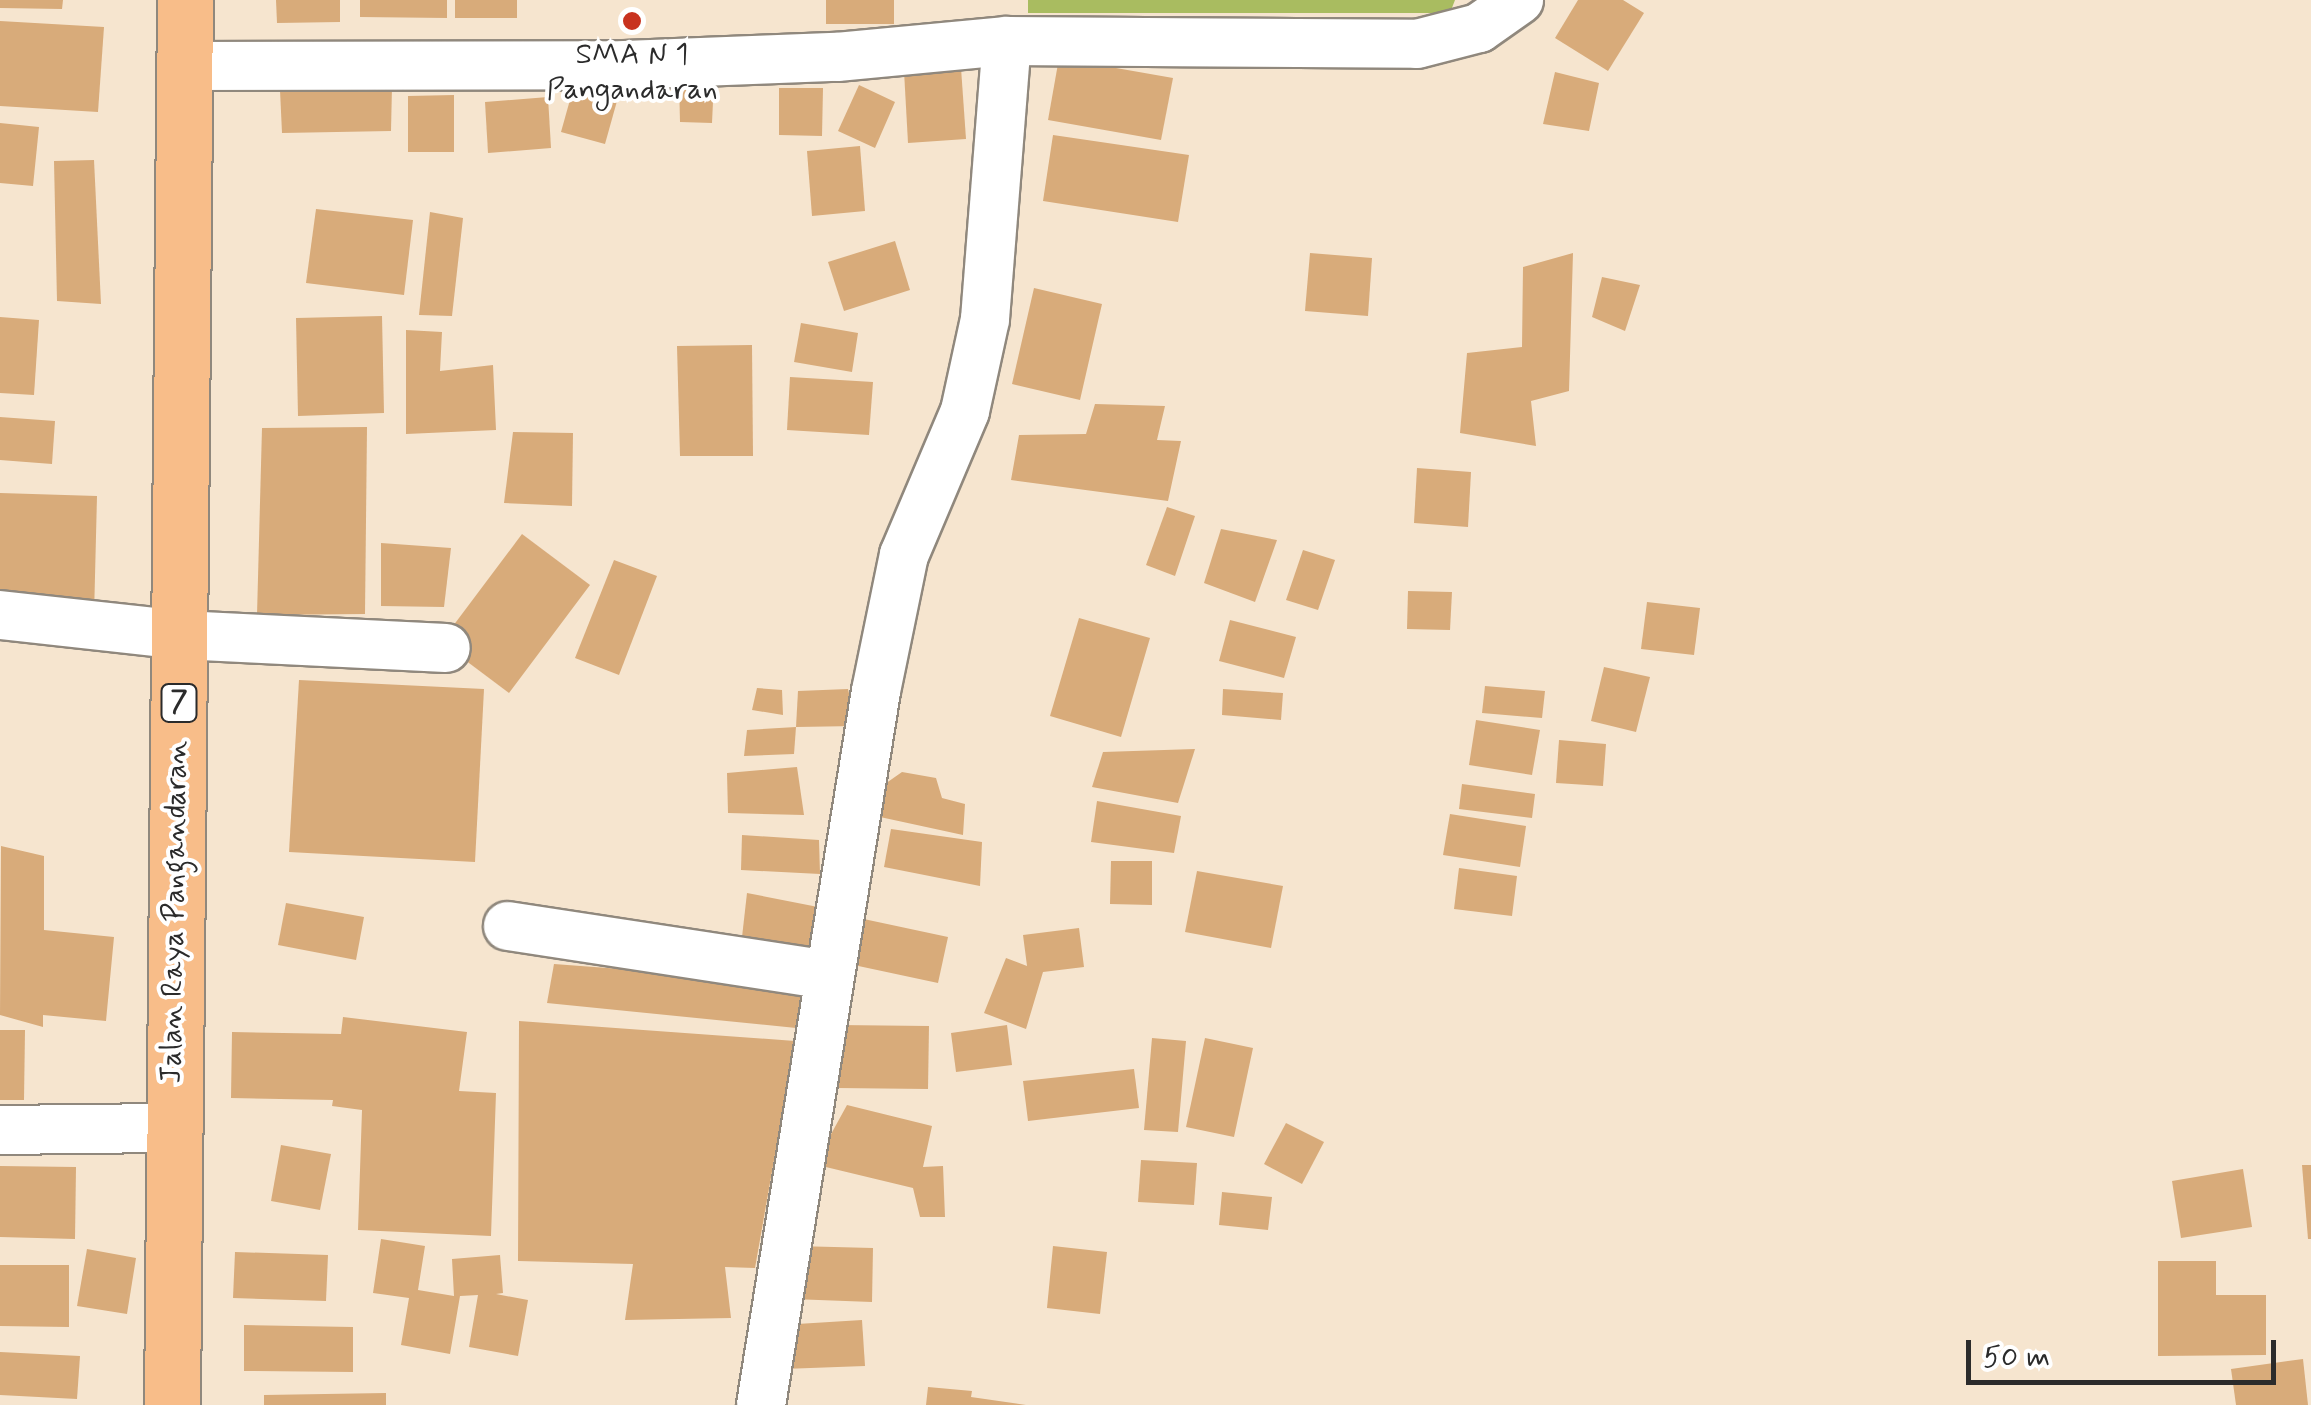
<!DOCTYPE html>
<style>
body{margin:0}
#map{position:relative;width:2311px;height:1405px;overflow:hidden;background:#f6e5cf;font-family:Mynerve,sans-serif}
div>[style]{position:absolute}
.green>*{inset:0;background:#a9bc60}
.building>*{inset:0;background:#d8ab7a}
.roads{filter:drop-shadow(2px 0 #90887d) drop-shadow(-2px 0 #90887d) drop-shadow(0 2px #90887d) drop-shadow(0 -2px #90887d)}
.minor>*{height:48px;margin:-24px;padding:0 24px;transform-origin:24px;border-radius:24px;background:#fff}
.trunk>*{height:55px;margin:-27.5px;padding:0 27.5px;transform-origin:27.5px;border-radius:27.5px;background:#f8bd89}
.dots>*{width:28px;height:28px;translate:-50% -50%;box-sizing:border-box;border:5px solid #fff;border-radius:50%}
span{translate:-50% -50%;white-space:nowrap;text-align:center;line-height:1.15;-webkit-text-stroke:8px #fff;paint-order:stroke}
.shield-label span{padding:2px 8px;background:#fff;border:2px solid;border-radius:8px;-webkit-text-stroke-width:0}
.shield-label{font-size:28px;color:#2b2b2b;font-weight:700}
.poi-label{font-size:30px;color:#2b2b2b}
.street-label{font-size:30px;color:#2b2b2b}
.scale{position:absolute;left:1966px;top:1340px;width:310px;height:45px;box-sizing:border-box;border:5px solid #2b2b2b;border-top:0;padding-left:12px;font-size:30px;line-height:35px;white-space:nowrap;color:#2b2b2b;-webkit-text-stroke:8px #fff;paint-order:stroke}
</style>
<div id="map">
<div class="green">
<div style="clip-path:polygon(1028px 0,1455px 0,1450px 13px,1028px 13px)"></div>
</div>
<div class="building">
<div style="clip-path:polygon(0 0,63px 0,62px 9px,0 8px)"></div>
<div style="clip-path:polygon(276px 0,340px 0,340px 22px,277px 23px)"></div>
<div style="clip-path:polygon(360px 0,447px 0,447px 18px,360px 17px)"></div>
<div style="clip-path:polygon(455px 0,517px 0,517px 18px,455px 18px)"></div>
<div style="clip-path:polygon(826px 0,894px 0,894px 24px,826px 24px)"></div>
<div style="clip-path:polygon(1578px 0,1623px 0,1644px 13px,1608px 71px,1555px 38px)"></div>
<div style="clip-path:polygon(0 21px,104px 27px,98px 112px,0 106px)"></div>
<div style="clip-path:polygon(1059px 58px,1173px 78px,1161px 140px,1048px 120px)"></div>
<div style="clip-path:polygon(961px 68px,966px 139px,908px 143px,904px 71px)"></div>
<div style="clip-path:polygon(1555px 72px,1599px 83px,1589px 131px,1543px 124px)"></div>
<div style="clip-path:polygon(714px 80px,712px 123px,680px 122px,679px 81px)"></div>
<div style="clip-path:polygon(859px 85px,895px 102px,875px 148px,838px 131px)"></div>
<div style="clip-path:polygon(392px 86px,391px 131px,282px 133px,280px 90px)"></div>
<div style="clip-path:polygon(779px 88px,823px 88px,822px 136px,779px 135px)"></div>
<div style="clip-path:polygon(573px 89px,617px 101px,605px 144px,561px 132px)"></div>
<div style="clip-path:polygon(454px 95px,454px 152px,408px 152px,408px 96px)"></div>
<div style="clip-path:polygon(548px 97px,551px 148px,488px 153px,485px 102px)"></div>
<div style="clip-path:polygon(0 123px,39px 127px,33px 186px,0 183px)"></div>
<div style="clip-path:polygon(1053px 135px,1189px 155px,1178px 222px,1043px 201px)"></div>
<div style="clip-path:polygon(860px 146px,865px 211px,812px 216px,807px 151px)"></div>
<div style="clip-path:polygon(94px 160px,101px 304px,57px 301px,54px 161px)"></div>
<div style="clip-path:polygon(316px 209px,413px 220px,404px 295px,306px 283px)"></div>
<div style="clip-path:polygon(430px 212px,463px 218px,452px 316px,419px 315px)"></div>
<div style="clip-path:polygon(895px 241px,910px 290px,844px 311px,828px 262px)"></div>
<div style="clip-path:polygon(1310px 253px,1372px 258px,1368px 316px,1305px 311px)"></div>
<div style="clip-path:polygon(1573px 253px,1569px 391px,1531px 401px,1536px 446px,1460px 433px,1467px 353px,1522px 347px,1523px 267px)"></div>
<div style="clip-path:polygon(1602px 277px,1640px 285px,1625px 331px,1592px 317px)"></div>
<div style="clip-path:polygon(1034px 288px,1102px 304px,1080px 400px,1012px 384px)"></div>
<div style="clip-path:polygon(382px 316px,384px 413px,298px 416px,296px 318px)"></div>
<div style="clip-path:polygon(0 317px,39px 320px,34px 395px,0 393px)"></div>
<div style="clip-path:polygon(801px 323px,858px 333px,852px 372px,794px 362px)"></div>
<div style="clip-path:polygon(406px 330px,442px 332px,440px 371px,493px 365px,496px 430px,406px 434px)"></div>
<div style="clip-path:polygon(752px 345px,753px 456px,680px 456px,677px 346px)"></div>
<div style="clip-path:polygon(790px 377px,873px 382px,869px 435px,787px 430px)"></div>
<div style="clip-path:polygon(1095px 404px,1165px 406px,1157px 440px,1181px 441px,1168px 501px,1011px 480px,1019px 435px,1086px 434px)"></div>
<div style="clip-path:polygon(0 417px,55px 421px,52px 464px,0 460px)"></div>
<div style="clip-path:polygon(367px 427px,365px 614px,257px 615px,262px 428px)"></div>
<div style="clip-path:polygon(513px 432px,573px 433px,572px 506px,504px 503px)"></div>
<div style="clip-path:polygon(1417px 468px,1471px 472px,1468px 527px,1414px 523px)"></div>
<div style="clip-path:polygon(0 493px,97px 496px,94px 616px,0 613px)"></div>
<div style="clip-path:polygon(1167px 507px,1195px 516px,1175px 576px,1146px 565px)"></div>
<div style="clip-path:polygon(1221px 529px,1277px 540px,1255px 602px,1204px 583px)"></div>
<div style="clip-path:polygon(522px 534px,590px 585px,509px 693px,441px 642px)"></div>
<div style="clip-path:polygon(381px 543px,451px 548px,444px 607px,381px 606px)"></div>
<div style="clip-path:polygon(1303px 550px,1335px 560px,1318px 610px,1286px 600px)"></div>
<div style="clip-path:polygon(614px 560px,657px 576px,619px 675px,575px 658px)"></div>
<div style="clip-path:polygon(1408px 591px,1452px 592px,1450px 630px,1407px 629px)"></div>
<div style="clip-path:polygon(1647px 602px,1700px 608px,1694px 655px,1641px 649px)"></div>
<div style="clip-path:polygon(1079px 618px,1150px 638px,1121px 737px,1050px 716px)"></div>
<div style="clip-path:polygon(1230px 620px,1296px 637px,1284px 678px,1219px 661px)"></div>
<div style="clip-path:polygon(1604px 667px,1650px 677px,1636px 732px,1591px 721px)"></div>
<div style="clip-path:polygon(299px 680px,484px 689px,475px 862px,289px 852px)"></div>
<div style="clip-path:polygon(1485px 686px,1545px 691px,1542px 718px,1482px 713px)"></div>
<div style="clip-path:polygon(757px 688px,782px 690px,783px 715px,752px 710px)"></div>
<div style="clip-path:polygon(848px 689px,856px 726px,796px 727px,798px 691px)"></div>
<div style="clip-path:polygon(1223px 689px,1283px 693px,1281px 720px,1222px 715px)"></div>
<div style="clip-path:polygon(1476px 720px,1540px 730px,1532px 775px,1469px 765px)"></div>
<div style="clip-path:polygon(796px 727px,794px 754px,744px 756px,747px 730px)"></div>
<div style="clip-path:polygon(1559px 740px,1606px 744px,1603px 786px,1556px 783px)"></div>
<div style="clip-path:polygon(1195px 749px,1178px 803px,1092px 787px,1103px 752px)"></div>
<div style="clip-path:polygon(797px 767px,804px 815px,728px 813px,727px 773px)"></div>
<div style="clip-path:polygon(902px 772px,936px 778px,942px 798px,965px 804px,963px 835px,880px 817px,882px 786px)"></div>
<div style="clip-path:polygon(1462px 784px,1535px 794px,1532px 818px,1459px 809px)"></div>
<div style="clip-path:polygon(1097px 801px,1181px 816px,1174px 853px,1091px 842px)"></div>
<div style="clip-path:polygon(1450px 814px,1526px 826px,1520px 867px,1443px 855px)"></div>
<div style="clip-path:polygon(891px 829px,982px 842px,980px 886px,884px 867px)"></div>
<div style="clip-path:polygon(742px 835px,819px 840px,820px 874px,741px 870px)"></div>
<div style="clip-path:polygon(1px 846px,44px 856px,44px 930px,114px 937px,106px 1021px,43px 1015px,43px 1027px,0 1015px)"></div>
<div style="clip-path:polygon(1111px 861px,1152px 861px,1152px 905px,1110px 904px)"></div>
<div style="clip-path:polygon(1459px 868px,1517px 876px,1512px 916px,1454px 909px)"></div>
<div style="clip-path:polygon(1197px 871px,1283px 886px,1271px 948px,1185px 932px)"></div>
<div style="clip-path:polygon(747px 893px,818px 907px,812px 960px,741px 946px)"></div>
<div style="clip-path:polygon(286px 903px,364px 917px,356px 960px,278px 945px)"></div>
<div style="clip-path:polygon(859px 918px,948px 937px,938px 983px,849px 964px)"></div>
<div style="clip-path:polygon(1079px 928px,1084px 967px,1043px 972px,1026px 1029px,984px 1013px,1006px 958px,1027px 966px,1023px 935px)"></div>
<div style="clip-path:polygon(554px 964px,806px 983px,806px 1029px,547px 1003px)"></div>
<div style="clip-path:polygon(343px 1017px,467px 1032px,459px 1091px,496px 1093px,491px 1236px,358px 1230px,362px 1110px,332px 1106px,333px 1100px,231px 1098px,232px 1032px,341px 1034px)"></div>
<div style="clip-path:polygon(519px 1021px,795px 1041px,755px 1268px,725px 1267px,731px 1318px,625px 1320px,633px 1264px,518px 1261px)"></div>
<div style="clip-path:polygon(838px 1025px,929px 1026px,928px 1089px,837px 1088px)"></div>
<div style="clip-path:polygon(1007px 1025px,1012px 1065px,956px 1072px,951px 1033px)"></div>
<div style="clip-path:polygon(0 1030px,25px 1030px,24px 1100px,0 1100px)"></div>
<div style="clip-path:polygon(1152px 1038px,1186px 1041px,1178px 1132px,1144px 1130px)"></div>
<div style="clip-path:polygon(1205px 1038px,1253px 1048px,1234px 1137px,1186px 1127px)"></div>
<div style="clip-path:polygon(1134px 1069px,1139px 1108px,1028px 1121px,1023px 1081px)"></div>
<div style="clip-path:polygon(847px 1105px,932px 1126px,923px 1167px,943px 1166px,945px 1217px,920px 1217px,913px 1188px,805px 1162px,816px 1133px,830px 1136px)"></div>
<div style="clip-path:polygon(1286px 1123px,1324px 1142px,1302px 1184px,1264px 1164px)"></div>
<div style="clip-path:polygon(281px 1145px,331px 1154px,320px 1210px,271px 1201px)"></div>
<div style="clip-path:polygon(1141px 1160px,1197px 1163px,1194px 1205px,1138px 1202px)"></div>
<div style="clip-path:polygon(2302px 1165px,2311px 1165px,2311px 1239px,2308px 1239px)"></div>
<div style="clip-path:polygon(0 1166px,76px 1167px,75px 1239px,0 1237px)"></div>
<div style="clip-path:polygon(2243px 1169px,2252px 1227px,2181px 1238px,2172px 1181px)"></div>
<div style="clip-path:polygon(1222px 1192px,1272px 1197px,1268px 1230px,1219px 1225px)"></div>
<div style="clip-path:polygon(381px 1239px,425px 1246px,418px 1290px,454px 1296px,452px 1259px,500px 1255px,503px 1293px,496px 1294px,528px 1300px,518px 1356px,469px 1347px,478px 1295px,460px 1296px,450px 1354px,401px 1345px,409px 1298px,373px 1293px)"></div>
<div style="clip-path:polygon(795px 1246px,873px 1248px,872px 1302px,792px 1299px)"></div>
<div style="clip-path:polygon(1053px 1246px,1107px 1252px,1100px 1314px,1047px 1308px)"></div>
<div style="clip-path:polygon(87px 1249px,136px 1258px,127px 1314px,77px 1306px)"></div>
<div style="clip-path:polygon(235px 1252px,328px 1255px,326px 1301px,233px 1298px)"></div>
<div style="clip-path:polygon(2158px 1261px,2216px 1261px,2216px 1295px,2266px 1295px,2266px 1355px,2158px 1356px)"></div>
<div style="clip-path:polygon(0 1265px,69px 1265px,69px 1327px,0 1326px)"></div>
<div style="clip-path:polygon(862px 1320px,865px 1366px,783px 1369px,781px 1325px)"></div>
<div style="clip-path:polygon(244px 1325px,353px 1327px,353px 1372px,244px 1371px)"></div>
<div style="clip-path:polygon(0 1352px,80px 1356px,77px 1399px,0 1395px)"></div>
<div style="clip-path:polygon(2303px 1359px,2308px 1405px,2236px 1405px,2231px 1369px)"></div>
<div style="clip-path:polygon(928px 1387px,972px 1391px,971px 1397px,1026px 1405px,926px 1405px)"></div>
<div style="clip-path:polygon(386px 1393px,386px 1405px,264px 1405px,264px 1395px)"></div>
</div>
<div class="roads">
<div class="minor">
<div style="left:183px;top:66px;width:441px;rotate:-0.1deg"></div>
<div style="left:624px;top:65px;width:213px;rotate:-2.2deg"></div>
<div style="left:837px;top:57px;width:171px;rotate:-5.4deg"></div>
<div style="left:1007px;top:41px;width:410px;rotate:0.4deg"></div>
<div style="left:1417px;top:44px;width:64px;rotate:-14.5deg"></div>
<div style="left:1479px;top:28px;width:49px;rotate:-35deg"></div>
<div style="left:0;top:615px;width:182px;rotate:6.3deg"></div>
<div style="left:181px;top:635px;width:265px;rotate:2.8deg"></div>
<div style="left:508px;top:926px;width:325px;rotate:8.7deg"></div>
<div style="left:0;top:1130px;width:171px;rotate:-0.7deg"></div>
<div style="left:761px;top:1405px;width:723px;rotate:-80.85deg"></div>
<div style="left:876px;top:691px;width:139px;rotate:-78.4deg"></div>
<div style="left:904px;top:555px;width:156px;rotate:-67deg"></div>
<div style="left:965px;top:411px;width:94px;rotate:-77.7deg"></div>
<div style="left:985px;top:319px;width:279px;rotate:-85.5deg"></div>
</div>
<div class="trunk">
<div style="left:172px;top:1405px;width:1405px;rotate:-89.47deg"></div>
</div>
</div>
<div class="dots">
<div style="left:632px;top:21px;background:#c8321e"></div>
</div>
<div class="shield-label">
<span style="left:179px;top:703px">7</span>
</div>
<div class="poi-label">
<span style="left:632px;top:72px">SMA N 1<br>Pangandaran</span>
</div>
<div class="street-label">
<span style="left:175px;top:912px;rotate:-89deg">Jalan Raya Pangandaran</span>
</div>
<div class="scale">50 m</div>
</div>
